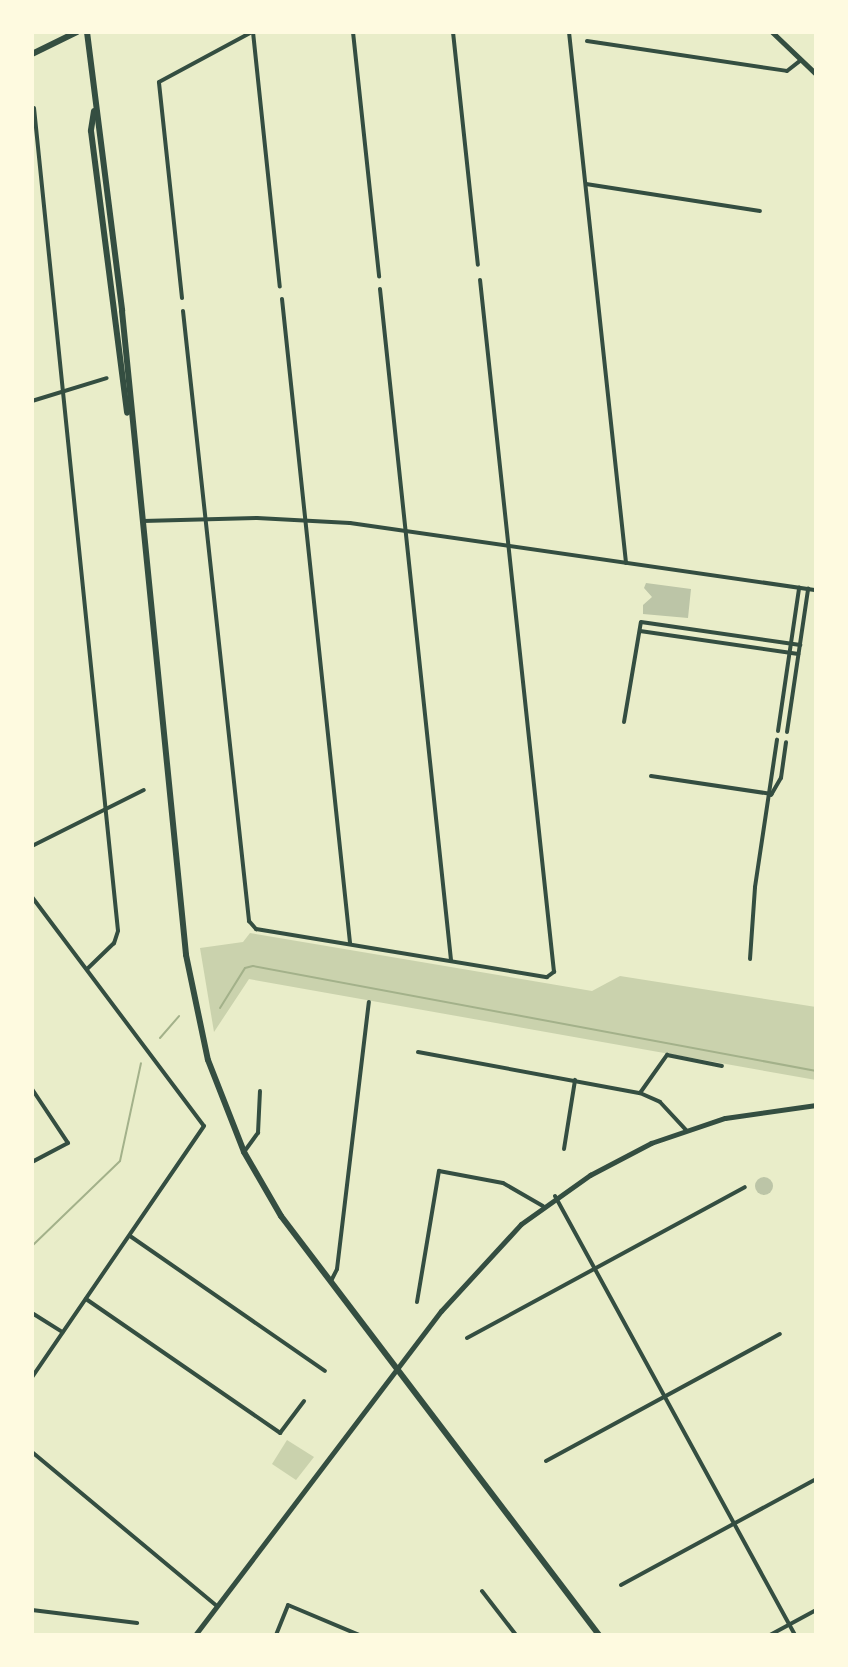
<!DOCTYPE html>
<style>
body{margin:0}
#map{position:relative;width:848px;height:1667px;overflow:hidden;background:#e9edc9;font-family:"Fira Sans Condensed",sans-serif}
div>[style]{position:absolute}
.green>*{inset:0;background:#cad2ad}
.stream>*{height:2px;margin:-1px;padding:0 1px;transform-origin:1px;border-radius:1px;background:#a3b18a}
.building>*{inset:0;background:#bcc5a7}
.round{border-radius:50%}
.minor>*{height:4px;margin:-2px;padding:0 2px;transform-origin:2px;border-radius:2px;background:#344e41}
.tertiary>*{height:5px;margin:-2.5px;padding:0 2.5px;transform-origin:2.5px;border-radius:2.5px;background:#344e41}
.primary>*{height:6px;margin:-3px;padding:0 3px;transform-origin:3px;border-radius:3px;background:#344e41}
span{translate:-50% -50%;white-space:nowrap;text-align:center;line-height:1.15;-webkit-text-stroke:6px #fefae0;paint-order:stroke}
.frame{position:absolute;inset:0;border:34px solid #fefae0;pointer-events:none}
</style>
<div id="map">
<div class="green">
<div style="clip-path:polygon(250px 933px,592px 991px,620px 976px,816px 1007px,816px 1080px,249px 979px,214px 1032px,200px 948px,243px 942px)"></div>
<div style="clip-path:polygon(287px 1440px,314px 1457px,296px 1480px,272px 1464px)"></div>
</div>
<div class="stream">
<div style="left:220px;top:1008px;width:47px;rotate:-58deg"></div>
<div style="left:245px;top:968px;width:8px;rotate:-14deg"></div>
<div style="left:253px;top:966px;width:573px;rotate:10.56deg"></div>
<div style="left:160px;top:1038px;width:29px;rotate:-49deg"></div>
<div style="left:32px;top:1246px;width:122px;rotate:-44deg"></div>
<div style="left:120px;top:1161px;width:100px;rotate:-77.9deg"></div>
</div>
<div class="building">
<div style="clip-path:polygon(646px 583px,691px 589px,688px 618px,643px 614px,643px 605px,652px 597px,644px 588px)"></div>
<div class="round" style="left:755px;top:1177px;width:18px;height:18px"></div>
</div>
<div class="minor">
<div style="left:253px;top:32px;width:256px;rotate:84deg"></div>
<div style="left:353px;top:32px;width:246px;rotate:83.9deg"></div>
<div style="left:453px;top:32px;width:234px;rotate:83.9deg"></div>
<div style="left:569px;top:32px;width:534px;rotate:83.87deg"></div>
<div style="left:587px;top:41px;width:202px;rotate:8.5deg"></div>
<div style="left:787px;top:71px;width:16px;rotate:-38deg"></div>
<div style="left:34px;top:108px;width:827px;rotate:84.17deg"></div>
<div style="left:118px;top:931px;width:13px;rotate:108deg"></div>
<div style="left:114px;top:943px;width:37px;rotate:136deg"></div>
<div style="left:586px;top:184px;width:176px;rotate:8.8deg"></div>
<div style="left:380px;top:289px;width:675px;rotate:83.96deg"></div>
<div style="left:182px;top:298px;width:217px;rotate:-96.1deg"></div>
<div style="left:159px;top:82px;width:106px;rotate:-28.3deg"></div>
<div style="left:282px;top:299px;width:648px;rotate:83.97deg"></div>
<div style="left:183px;top:311px;width:614px;rotate:83.82deg"></div>
<div style="left:249px;top:921px;width:11px;rotate:49deg"></div>
<div style="left:256px;top:929px;width:295px;rotate:9.4deg"></div>
<div style="left:547px;top:977px;width:9px;rotate:-36deg"></div>
<div style="left:554px;top:972px;width:696px;rotate:-96.1deg"></div>
<div style="left:32px;top:401px;width:78px;rotate:-17deg"></div>
<div style="left:143px;top:521px;width:114px;rotate:-1.5deg"></div>
<div style="left:257px;top:518px;width:93px;rotate:3.1deg"></div>
<div style="left:350px;top:523px;width:471px;rotate:8.2deg"></div>
<div style="left:640px;top:631px;width:160px;rotate:8.3deg"></div>
<div style="left:624px;top:722px;width:101px;rotate:-80.4deg"></div>
<div style="left:641px;top:622px;width:161px;rotate:8.2deg"></div>
<div style="left:778px;top:731px;width:145px;rotate:-81.6deg"></div>
<div style="left:787px;top:732px;width:145px;rotate:-81.6deg"></div>
<div style="left:651px;top:776px;width:122px;rotate:8.5deg"></div>
<div style="left:771px;top:795px;width:20px;rotate:-60deg"></div>
<div style="left:781px;top:778px;width:36px;rotate:-82deg"></div>
<div style="left:32px;top:846px;width:125px;rotate:-26.6deg"></div>
<div style="left:32px;top:897px;width:286px;rotate:53.1deg"></div>
<div style="left:204px;top:1126px;width:304px;rotate:124.4deg"></div>
<div style="left:750px;top:959px;width:72px;rotate:-86deg"></div>
<div style="left:755px;top:887px;width:149px;rotate:-81.5deg"></div>
<div style="left:418px;top:1052px;width:226px;rotate:10.5deg"></div>
<div style="left:640px;top:1093px;width:22px;rotate:24deg"></div>
<div style="left:660px;top:1102px;width:38px;rotate:47deg"></div>
<div style="left:32px;top:1089px;width:65px;rotate:56.3deg"></div>
<div style="left:68px;top:1143px;width:41px;rotate:152.2deg"></div>
<div style="left:640px;top:1093px;width:47px;rotate:-54.6deg"></div>
<div style="left:667px;top:1055px;width:56px;rotate:11.3deg"></div>
<div style="left:564px;top:1149px;width:70px;rotate:-80.9deg"></div>
<div style="left:244px;top:1152px;width:24px;rotate:-54deg"></div>
<div style="left:258px;top:1133px;width:42px;rotate:-87.3deg"></div>
<div style="left:555px;top:1196px;width:500px;rotate:61.33deg"></div>
<div style="left:130px;top:1236px;width:237px;rotate:34.7deg"></div>
<div style="left:331px;top:1281px;width:13px;rotate:-63deg"></div>
<div style="left:337px;top:1269px;width:269px;rotate:-83.2deg"></div>
<div style="left:86px;top:1299px;width:236px;rotate:34.6deg"></div>
<div style="left:280px;top:1433px;width:40px;rotate:-53deg"></div>
<div style="left:417px;top:1302px;width:133px;rotate:-80.5deg"></div>
<div style="left:439px;top:1171px;width:65px;rotate:10.6deg"></div>
<div style="left:503px;top:1183px;width:46px;rotate:29.9deg"></div>
<div style="left:32px;top:1313px;width:36px;rotate:32deg"></div>
<div style="left:467px;top:1338px;width:316px;rotate:-28.5deg"></div>
<div style="left:32px;top:1452px;width:241px;rotate:39.8deg"></div>
<div style="left:546px;top:1461px;width:266px;rotate:-28.5deg"></div>
<div style="left:621px;top:1585px;width:220px;rotate:-28.5deg"></div>
<div style="left:482px;top:1591px;width:56px;rotate:52.3deg"></div>
<div style="left:32px;top:1610px;width:106px;rotate:7.1deg"></div>
<div style="left:276px;top:1635px;width:32px;rotate:-68deg"></div>
<div style="left:288px;top:1605px;width:77px;rotate:22.9deg"></div>
<div style="left:770px;top:1635px;width:52px;rotate:-28.5deg"></div>
</div>
<div class="tertiary">
<div style="left:772px;top:32px;width:61px;rotate:43.7deg"></div>
<div style="left:195px;top:1635px;width:407px;rotate:-52.8deg"></div>
<div style="left:441px;top:1311px;width:118px;rotate:-47.4deg"></div>
<div style="left:521px;top:1224px;width:85px;rotate:-35.4deg"></div>
<div style="left:590px;top:1175px;width:69px;rotate:-27.7deg"></div>
<div style="left:651px;top:1143px;width:78px;rotate:-18.7deg"></div>
<div style="left:725px;top:1118px;width:92px;rotate:-8.1deg"></div>
</div>
<div class="primary">
<div style="left:87px;top:32px;width:281px;rotate:82.8deg"></div>
<div style="left:122px;top:311px;width:647px;rotate:84.32deg"></div>
<div style="left:186px;top:955px;width:107px;rotate:78.2deg"></div>
<div style="left:208px;top:1060px;width:99px;rotate:68.6deg"></div>
<div style="left:244px;top:1152px;width:74px;rotate:60deg"></div>
<div style="left:281px;top:1216px;width:526px;rotate:52.8deg"></div>
<div style="left:32px;top:54px;width:50px;rotate:-26.1deg"></div>
<div style="left:94px;top:111px;width:20px;rotate:99deg"></div>
<div style="left:91px;top:131px;width:284px;rotate:82.7deg"></div>
</div>
<div class="frame"></div>
</div>
